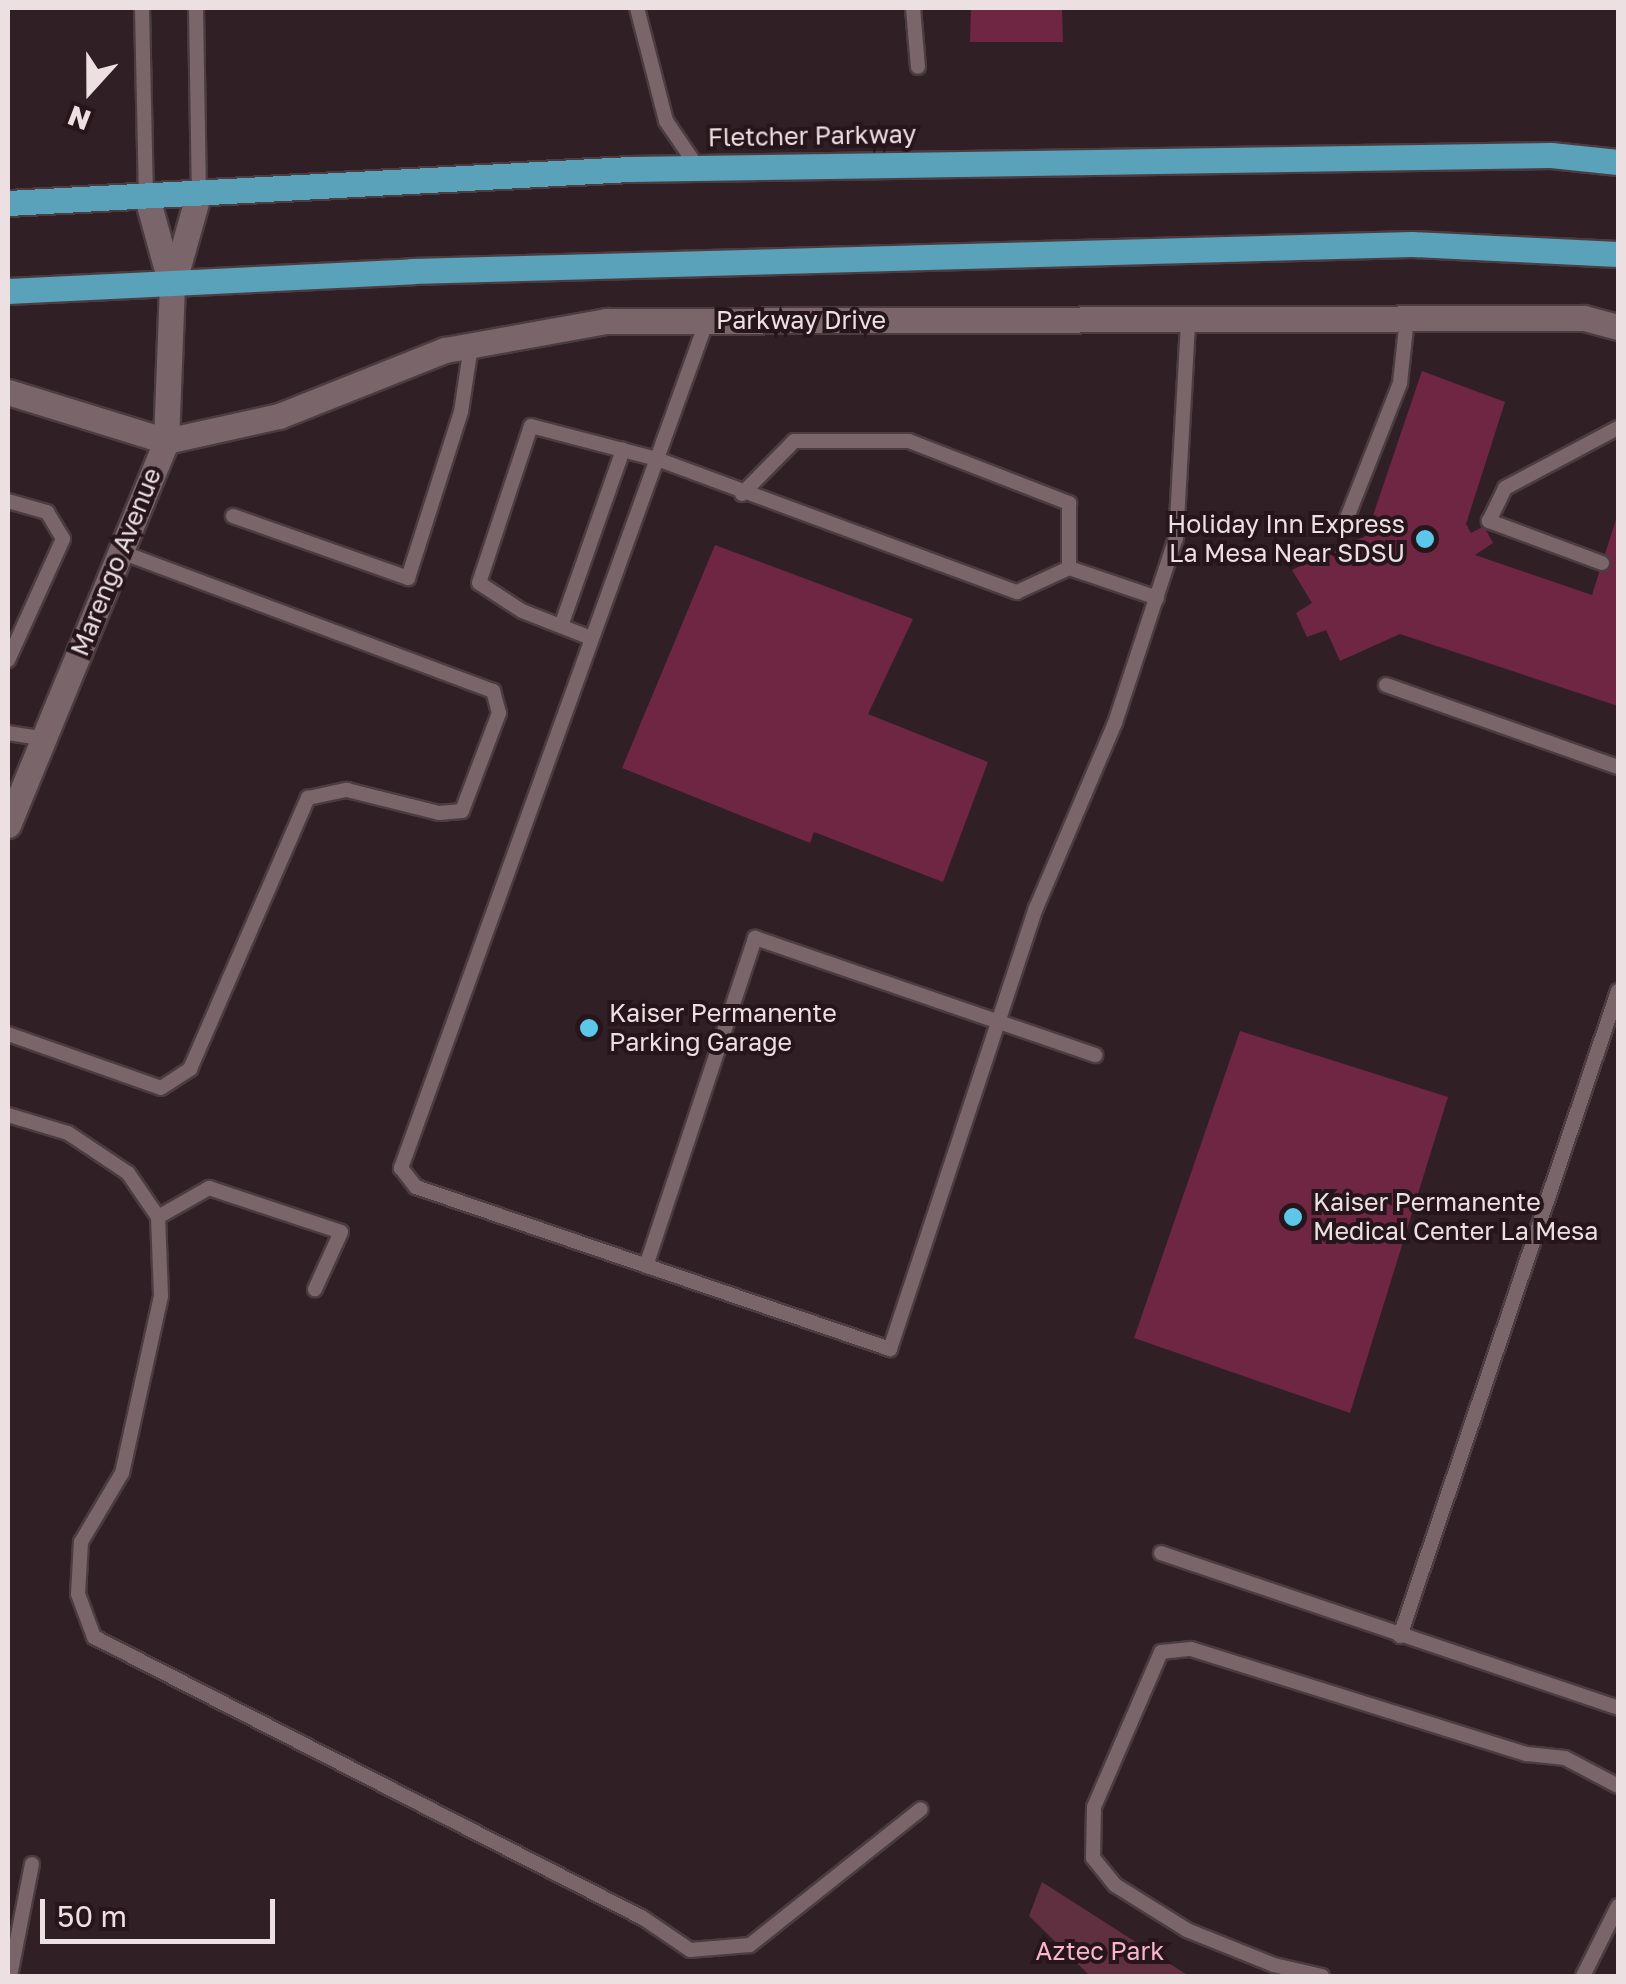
<!DOCTYPE html>
<style>
body{margin:0}
#map{position:relative;width:1626px;height:1984px;overflow:hidden;background:#301f24;font-family:"Golos Text",sans-serif}
div>[style]{position:absolute}
.green>*{inset:0;background:#602f40}
.building>*{inset:0;background:#6f2642}
.roads{filter:drop-shadow(2px 0 #4a3c40) drop-shadow(-2px 0 #4a3c40) drop-shadow(0 2px #4a3c40) drop-shadow(0 -2px #4a3c40)}
.service>*{height:14px;margin:-7px;padding:0 7px;transform-origin:7px;border-radius:7px;background:#7a656b}
.tertiary>*{height:25px;margin:-12.5px;padding:0 12.5px;transform-origin:12.5px;border-radius:12.5px;background:#7a656b}
.primary>*{height:25px;margin:-12.5px;padding:0 12.5px;transform-origin:12.5px;border-radius:12.5px;background:#5aa1ba}
.dots>*{width:28px;height:28px;translate:-50% -50%;box-sizing:border-box;border:5px solid #26161b;border-radius:50%}
span{translate:-50% -50%;white-space:nowrap;text-align:center;line-height:1.15;-webkit-text-stroke:8px #26161b;paint-order:stroke}
.street-label{font-size:25px;color:#ece0e3}
.poi-label{font-size:25px;color:#ece0e3}
.right{translate:-100% -50%;text-align:right}
.left{translate:0 -50%;text-align:left}
.park-label{font-size:25px;color:#f9b6ca}
.frame{position:absolute;inset:0;border:10px solid #ece0e3;pointer-events:none}
.north{position:absolute;left:40px;top:40px;width:100px;height:100px;-webkit-text-stroke:8px #26161b;paint-order:stroke;rotate:201deg;font-size:28px;font-weight:700;line-height:40px;text-align:center;color:#ece0e3}
.north::after{content:'';display:block;margin:auto;width:35px;height:45px;background:#ece0e3;clip-path:polygon(50% 0,100% 100%,50% 72%,0 100%)}
.scale{position:absolute;left:40px;top:1899px;width:235px;height:45px;box-sizing:border-box;border:5px solid #ece0e3;border-top:0;padding-left:12px;font-size:30px;line-height:35px;white-space:nowrap;color:#ece0e3;-webkit-text-stroke:8px #26161b;paint-order:stroke}
</style>
<div id="map">
<div class="green">
<div style="clip-path:polygon(1042px 1882px,1189px 1976px,1090px 1976px,1029px 1916px)"></div>
</div>
<div class="building">
<div style="clip-path:polygon(971px 8px,1062px 8px,1063px 42px,970px 42px)"></div>
<div style="clip-path:polygon(1422px 371px,1505px 402px,1466px 524px,1471px 533px,1484px 526px,1493px 543px,1475px 555px,1592px 595px,1618px 513px,1618px 706px,1400px 634px,1340px 661px,1326px 630px,1307px 637px,1296px 613px,1312px 603px,1292px 570px,1366px 536px)"></div>
<div style="clip-path:polygon(715px 545px,913px 619px,868px 714px,988px 762px,943px 882px,814px 832px,810px 843px,622px 768px)"></div>
<div style="clip-path:polygon(1240px 1031px,1448px 1097px,1350px 1413px,1134px 1338px)"></div>
</div>
<div class="roads">
<div class="service">
<div style="left:142px;top:8px;width:186px;rotate:88.8deg"></div>
<div style="left:196px;top:8px;width:184px;rotate:89.1deg"></div>
<div style="left:637px;top:8px;width:117px;rotate:75.6deg"></div>
<div style="left:666px;top:121px;width:57px;rotate:55.8deg"></div>
<div style="left:913px;top:8px;width:59px;rotate:85.2deg"></div>
<div style="left:707px;top:320px;width:902px;rotate:109.84deg"></div>
<div style="left:401px;top:1168px;width:24px;rotate:52deg"></div>
<div style="left:416px;top:1187px;width:501px;rotate:18.87deg"></div>
<div style="left:890px;top:1349px;width:465px;rotate:-71.7deg"></div>
<div style="left:1036px;top:908px;width:201px;rotate:-66.9deg"></div>
<div style="left:1115px;top:723px;width:195px;rotate:-71.8deg"></div>
<div style="left:1176px;top:538px;width:218px;rotate:-86.8deg"></div>
<div style="left:742px;top:494px;width:74px;rotate:-45.5deg"></div>
<div style="left:794px;top:441px;width:115px"></div>
<div style="left:909px;top:441px;width:172px;rotate:21.2deg"></div>
<div style="left:1069px;top:503px;width:65px;rotate:90deg"></div>
<div style="left:8px;top:501px;width:41px;rotate:15.8deg"></div>
<div style="left:47px;top:512px;width:31px;rotate:59deg"></div>
<div style="left:63px;top:539px;width:133px;rotate:114.4deg"></div>
<div style="left:233px;top:516px;width:186px;rotate:19.5deg"></div>
<div style="left:408px;top:578px;width:174px;rotate:-72.3deg"></div>
<div style="left:461px;top:412px;width:67px;rotate:-81.4deg"></div>
<div style="left:1343px;top:528px;width:156px;rotate:-68.5deg"></div>
<div style="left:1400px;top:383px;width:64px;rotate:-83.8deg"></div>
<div style="left:1602px;top:563px;width:121px;rotate:-159.6deg"></div>
<div style="left:1489px;top:521px;width:37px;rotate:-64deg"></div>
<div style="left:1505px;top:488px;width:128px;rotate:-28deg"></div>
<div style="left:561px;top:626px;width:187px;rotate:-70.6deg"></div>
<div style="left:591px;top:638px;width:74px;rotate:-158.6deg"></div>
<div style="left:522px;top:611px;width:51px;rotate:-146.9deg"></div>
<div style="left:479px;top:583px;width:165px;rotate:-71.7deg"></div>
<div style="left:531px;top:426px;width:130px;rotate:14.7deg"></div>
<div style="left:657px;top:459px;width:384px;rotate:20.3deg"></div>
<div style="left:1017px;top:592px;width:57px;rotate:-24.8deg"></div>
<div style="left:1069px;top:568px;width:93px;rotate:18.8deg"></div>
<div style="left:1386px;top:685px;width:246px;rotate:19.5deg"></div>
<div style="left:8px;top:733px;width:33px;rotate:9deg"></div>
<div style="left:8px;top:1034px;width:162px;rotate:19.4deg"></div>
<div style="left:161px;top:1088px;width:35px;rotate:-33deg"></div>
<div style="left:190px;top:1069px;width:296px;rotate:-66.5deg"></div>
<div style="left:308px;top:798px;width:40px;rotate:-12deg"></div>
<div style="left:347px;top:790px;width:95px;rotate:14deg"></div>
<div style="left:439px;top:813px;width:23px;rotate:-5deg"></div>
<div style="left:462px;top:811px;width:105px;rotate:-69.3deg"></div>
<div style="left:499px;top:713px;width:23px;rotate:-105deg"></div>
<div style="left:493px;top:691px;width:395px;rotate:-159.5deg"></div>
<div style="left:8px;top:1115px;width:63px;rotate:16.7deg"></div>
<div style="left:68px;top:1133px;width:72px;rotate:33.7deg"></div>
<div style="left:128px;top:1173px;width:53px;rotate:55.7deg"></div>
<div style="left:158px;top:1217px;width:79px;rotate:87.8deg"></div>
<div style="left:161px;top:1296px;width:181px;rotate:102.4deg"></div>
<div style="left:122px;top:1473px;width:80px;rotate:120.7deg"></div>
<div style="left:81px;top:1542px;width:52px;rotate:93.3deg"></div>
<div style="left:78px;top:1594px;width:46px;rotate:69.6deg"></div>
<div style="left:94px;top:1637px;width:617px;rotate:27.11deg"></div>
<div style="left:643px;top:1918px;width:57px;rotate:34.2deg"></div>
<div style="left:690px;top:1950px;width:60px;rotate:-4.8deg"></div>
<div style="left:750px;top:1945px;width:218px;rotate:-38.5deg"></div>
<div style="left:158px;top:1217px;width:59px;rotate:-29.6deg"></div>
<div style="left:209px;top:1188px;width:139px;rotate:18.4deg"></div>
<div style="left:341px;top:1232px;width:63px;rotate:114.5deg"></div>
<div style="left:646px;top:1266px;width:346px;rotate:-71.6deg"></div>
<div style="left:755px;top:938px;width:360px;rotate:19deg"></div>
<div style="left:1161px;top:1553px;width:483px;rotate:18.7deg"></div>
<div style="left:1400px;top:1636px;width:681px;rotate:-71.33deg"></div>
<div style="left:10px;top:1976px;width:114px;rotate:-78.9deg"></div>
<div style="left:1322px;top:1976px;width:49px;rotate:-167.1deg"></div>
<div style="left:1274px;top:1965px;width:94px;rotate:-158.1deg"></div>
<div style="left:1187px;top:1930px;width:85px;rotate:-148deg"></div>
<div style="left:1115px;top:1885px;width:35px;rotate:-129deg"></div>
<div style="left:1093px;top:1858px;width:51px;rotate:-88.9deg"></div>
<div style="left:1094px;top:1807px;width:169px;rotate:-66.6deg"></div>
<div style="left:1161px;top:1652px;width:30px;rotate:-6deg"></div>
<div style="left:1191px;top:1649px;width:352px;rotate:17.4deg"></div>
<div style="left:1527px;top:1754px;width:38px;rotate:6deg"></div>
<div style="left:1565px;top:1758px;width:60px;rotate:27.8deg"></div>
<div style="left:1583px;top:1976px;width:78px;rotate:-63.4deg"></div>
</div>
<div class="tertiary">
<div style="left:146px;top:194px;width:94px;rotate:74.6deg"></div>
<div style="left:8px;top:392px;width:165px;rotate:17.2deg"></div>
<div style="left:166px;top:441px;width:116px;rotate:-12.5deg"></div>
<div style="left:279px;top:416px;width:179px;rotate:-21.7deg"></div>
<div style="left:445px;top:350px;width:164px;rotate:-10.2deg"></div>
<div style="left:606px;top:321px;width:978px;rotate:-0.18deg"></div>
<div style="left:1584px;top:318px;width:35px;rotate:15deg"></div>
<div style="left:8px;top:825px;width:415px;rotate:-67.6deg"></div>
<div style="left:166px;top:441px;width:153px;rotate:-87.8deg"></div>
<div style="left:172px;top:288px;width:100px;rotate:-74.3deg"></div>
</div>
<div class="primary">
<div style="left:8px;top:203px;width:623px;rotate:-3.13deg"></div>
<div style="left:630px;top:169px;width:921px;rotate:-0.87deg"></div>
<div style="left:1551px;top:155px;width:67px;rotate:6deg"></div>
<div style="left:8px;top:291px;width:404px;rotate:-2.8deg"></div>
<div style="left:412px;top:271px;width:1000px;rotate:-1.55deg"></div>
<div style="left:1412px;top:244px;width:206px;rotate:2.8deg"></div>
</div>
</div>
<div class="dots">
<div style="left:1425px;top:539px;background:#5cc7e8"></div>
<div style="left:589px;top:1028px;background:#5cc7e8"></div>
<div style="left:1293px;top:1217px;background:#5cc7e8"></div>
</div>
<div class="street-label">
<span style="left:812px;top:136px;rotate:-1deg">Fletcher Parkway</span>
<span style="left:801px;top:320px">Parkway Drive</span>
<span style="left:116px;top:562px;rotate:-68deg">Marengo Avenue</span>
</div>
<div class="poi-label">
<span class="right" style="left:1405px;top:539px">Holiday Inn Express<br>La Mesa Near SDSU</span>
<span class="left" style="left:609px;top:1028px">Kaiser Permanente<br>Parking Garage</span>
<span class="left" style="left:1313px;top:1217px">Kaiser Permanente<br>Medical Center La Mesa</span>
</div>
<div class="park-label">
<span style="left:1100px;top:1951px">Aztec Park</span>
</div>
<div class="frame"></div>
<div class="north">N</div>
<div class="scale">50 m</div>
</div>
